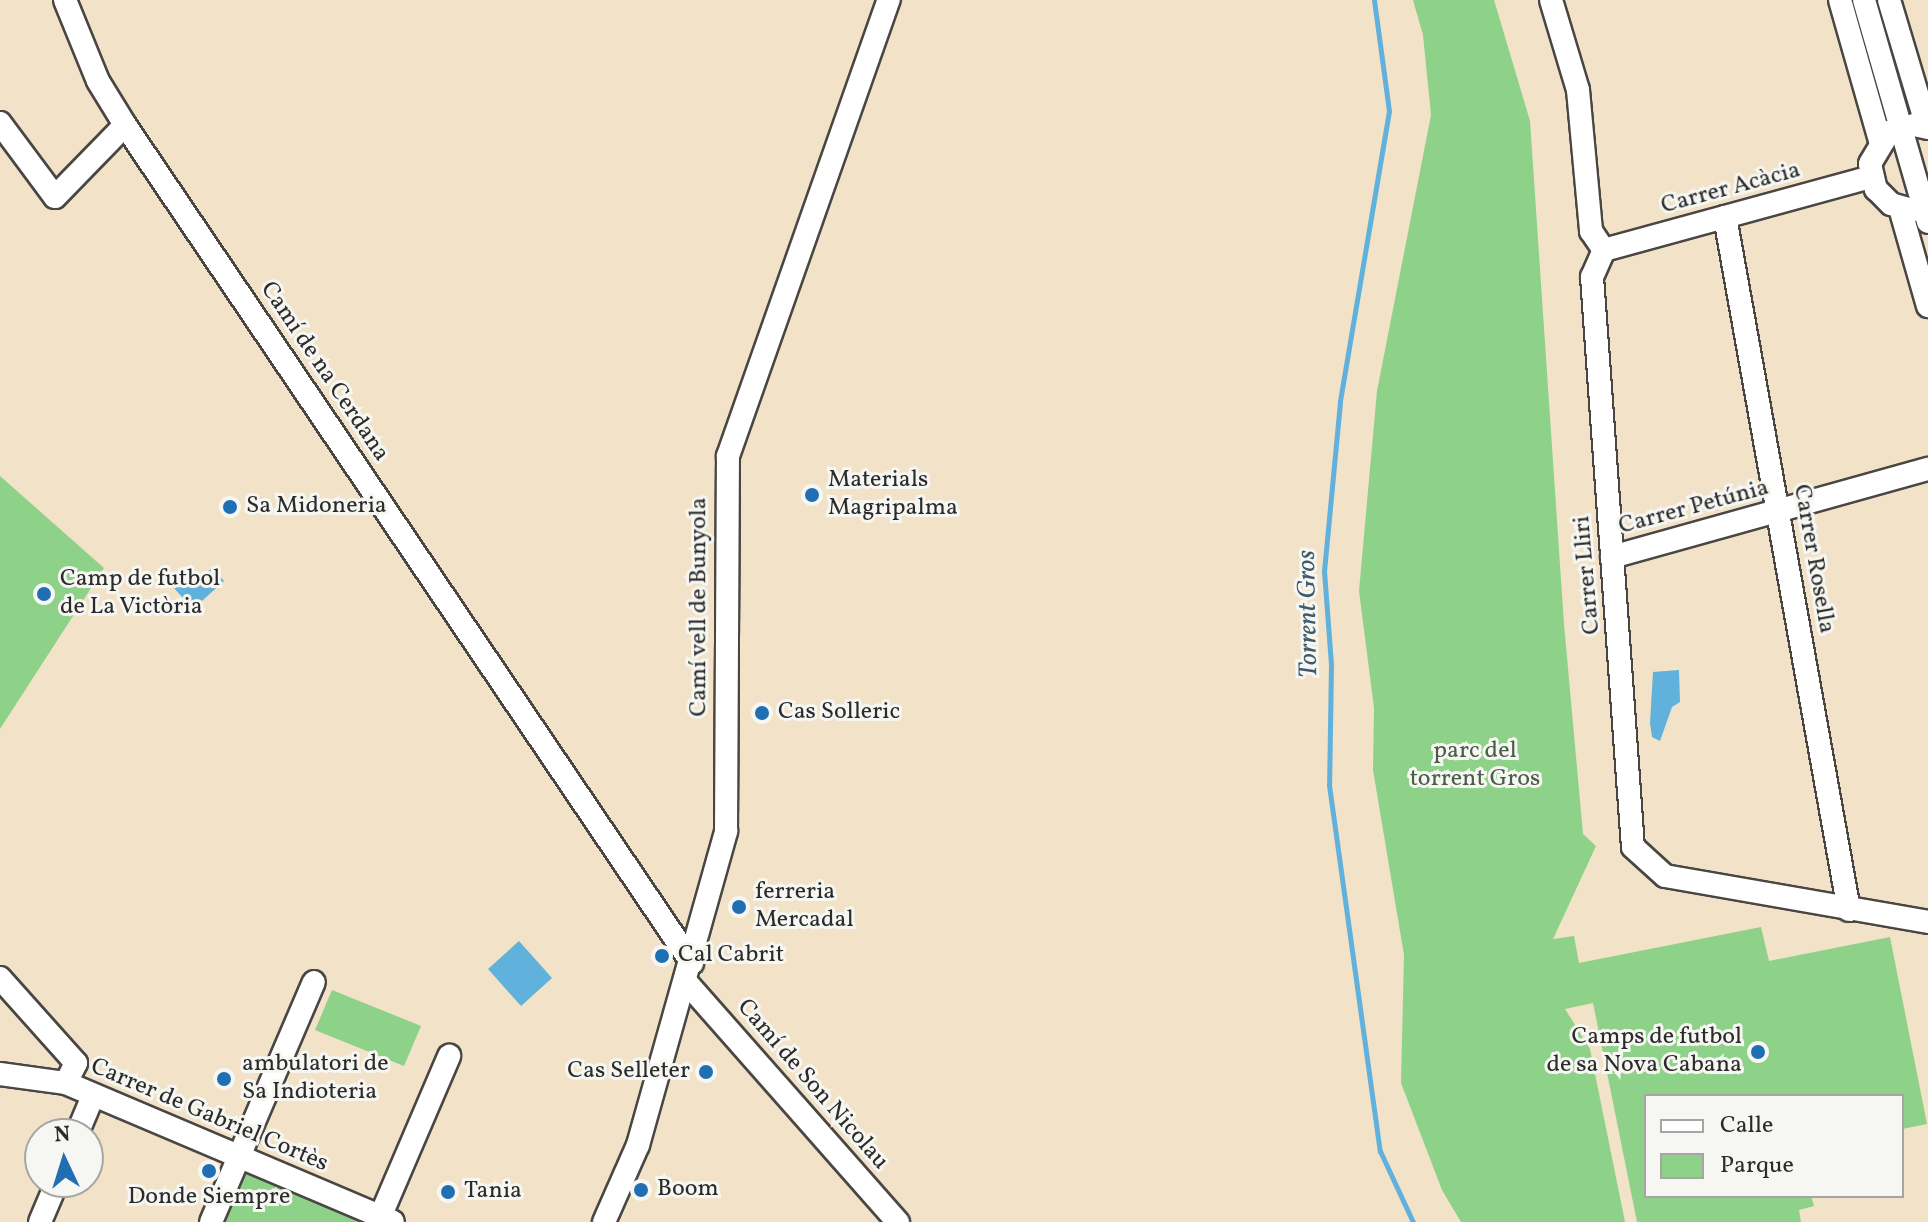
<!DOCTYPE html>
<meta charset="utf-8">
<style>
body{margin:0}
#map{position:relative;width:1928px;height:1222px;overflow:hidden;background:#f1e2c8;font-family:Vollkorn,serif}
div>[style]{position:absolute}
.green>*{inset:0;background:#8ed189}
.water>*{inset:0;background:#60b1db}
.stream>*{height:5px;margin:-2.5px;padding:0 2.5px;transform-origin:2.5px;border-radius:2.5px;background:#60b1db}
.roads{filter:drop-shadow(2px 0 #494643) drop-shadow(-2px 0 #494643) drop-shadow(0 2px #494643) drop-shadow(0 -2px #494643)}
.minor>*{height:22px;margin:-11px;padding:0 11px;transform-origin:11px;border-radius:11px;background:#fff}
.dots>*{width:22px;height:22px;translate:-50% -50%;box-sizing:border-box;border:4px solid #f6f6f2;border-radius:50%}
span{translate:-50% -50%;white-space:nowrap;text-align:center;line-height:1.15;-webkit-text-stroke:6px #f6f6f2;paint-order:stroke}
.street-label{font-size:24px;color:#2b2b2b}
.poi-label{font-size:24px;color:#2b2b2b}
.left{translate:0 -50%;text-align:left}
.right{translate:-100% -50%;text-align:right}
.park-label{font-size:24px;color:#495d47}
.water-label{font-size:26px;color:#3e5a69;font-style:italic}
.legend{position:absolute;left:1644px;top:1094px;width:260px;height:104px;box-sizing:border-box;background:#f6f6f2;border:2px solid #a5a5a2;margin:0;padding:10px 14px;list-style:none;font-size:24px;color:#2b2b2b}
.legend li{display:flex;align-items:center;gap:16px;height:40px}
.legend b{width:40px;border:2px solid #a5a5a2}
.north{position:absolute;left:24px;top:1118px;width:80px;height:80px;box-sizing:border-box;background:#f6f6f2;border:2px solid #a5a5a2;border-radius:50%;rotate:356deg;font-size:22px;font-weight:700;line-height:32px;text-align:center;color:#2b2b2b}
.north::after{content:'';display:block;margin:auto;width:28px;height:36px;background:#1f6fb2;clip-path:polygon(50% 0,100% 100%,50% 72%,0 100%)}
</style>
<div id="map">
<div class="green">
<div style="clip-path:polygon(1413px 0,1494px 0,1530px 121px,1564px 624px,1583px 834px,1596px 846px,1553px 939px,1574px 936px,1579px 963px,1761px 927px,1769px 961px,1890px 937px,1927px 1124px,1902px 1129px,1902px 1096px,1646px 1096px,1646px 1196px,1811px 1196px,1814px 1206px,1799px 1210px,1801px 1222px,1637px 1222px,1593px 1003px,1565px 1009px,1590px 1049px,1625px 1222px,1461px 1222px,1442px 1190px,1401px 1083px,1404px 955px,1373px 770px,1374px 708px,1359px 591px,1377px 391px,1431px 115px,1423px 35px)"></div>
<div style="clip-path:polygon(0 476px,104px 568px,0 729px)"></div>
<div style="clip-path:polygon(332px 990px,421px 1026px,404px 1066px,315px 1030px)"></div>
<div style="clip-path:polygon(239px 1158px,378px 1222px,211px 1222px)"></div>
</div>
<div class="water">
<div style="clip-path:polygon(212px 568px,224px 581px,193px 609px,173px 587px,184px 578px,192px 586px)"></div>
<div style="clip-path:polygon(1679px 670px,1680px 702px,1672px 707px,1660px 741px,1652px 737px,1650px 723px,1653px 672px)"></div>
<div style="clip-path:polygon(519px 941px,552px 978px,521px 1006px,488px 969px)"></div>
</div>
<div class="stream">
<div style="left:1374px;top:0;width:112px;rotate:82.3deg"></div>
<div style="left:1389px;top:111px;width:295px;rotate:99.6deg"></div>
<div style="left:1340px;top:402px;width:170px;rotate:95.4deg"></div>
<div style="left:1324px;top:571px;width:93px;rotate:85.7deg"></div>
<div style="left:1331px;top:664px;width:121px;rotate:90.9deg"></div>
<div style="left:1329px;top:785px;width:370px;rotate:82.1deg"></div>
<div style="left:1380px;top:1151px;width:78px;rotate:65.1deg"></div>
</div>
<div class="roads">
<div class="minor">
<div style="left:65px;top:0;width:87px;rotate:67.8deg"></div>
<div style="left:98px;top:81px;width:52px;rotate:58.5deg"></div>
<div style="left:125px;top:125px;width:1012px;rotate:55.92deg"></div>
<div style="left:1551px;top:0;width:94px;rotate:73.3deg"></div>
<div style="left:1578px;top:90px;width:142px;rotate:84.7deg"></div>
<div style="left:1591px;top:231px;width:23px;rotate:56deg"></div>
<div style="left:1604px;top:250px;width:30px;rotate:114deg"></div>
<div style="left:1592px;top:277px;width:571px;rotate:85.89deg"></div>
<div style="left:1633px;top:847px;width:43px;rotate:42.2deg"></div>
<div style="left:1665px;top:876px;width:267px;rotate:9.9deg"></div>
<div style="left:1840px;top:0;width:146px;rotate:74.1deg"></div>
<div style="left:1864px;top:0;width:231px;rotate:73.9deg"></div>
<div style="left:1889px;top:0;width:133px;rotate:73.3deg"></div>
<div style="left:0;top:123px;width:92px;rotate:53.4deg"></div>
<div style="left:55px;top:197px;width:100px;rotate:-45.8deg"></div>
<div style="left:1928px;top:128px;width:14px;rotate:-168deg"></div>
<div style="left:1914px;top:125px;width:26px;rotate:164deg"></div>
<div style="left:1889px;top:132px;width:37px;rotate:121deg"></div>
<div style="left:1870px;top:164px;width:26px;rotate:77deg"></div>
<div style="left:1876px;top:189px;width:21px;rotate:45deg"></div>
<div style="left:1891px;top:204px;width:22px;rotate:16deg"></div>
<div style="left:1912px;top:210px;width:16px;rotate:-11deg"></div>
<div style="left:1900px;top:208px;width:102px;rotate:74.1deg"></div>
<div style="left:1725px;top:217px;width:704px;rotate:79.86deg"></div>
<div style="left:1604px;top:250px;width:277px;rotate:-15.3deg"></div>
<div style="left:1612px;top:557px;width:328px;rotate:-15.6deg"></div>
<div style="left:0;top:978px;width:114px;rotate:48.2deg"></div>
<div style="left:76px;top:1063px;width:22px;rotate:117deg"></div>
<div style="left:687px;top:983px;width:319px;rotate:48.6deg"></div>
<div style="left:0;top:1074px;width:67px;rotate:7.8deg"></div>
<div style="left:66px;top:1083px;width:355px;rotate:23deg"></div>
<div style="left:77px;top:1134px;width:41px;rotate:-67.2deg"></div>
<div style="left:40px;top:1222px;width:43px;rotate:-67deg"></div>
<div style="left:211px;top:1222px;width:261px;rotate:-66.8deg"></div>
<div style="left:378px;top:1222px;width:181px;rotate:-66.8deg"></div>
<div style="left:604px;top:1222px;width:84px;rotate:-66.2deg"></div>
<div style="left:638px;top:1145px;width:326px;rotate:-74.3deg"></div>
<div style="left:726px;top:831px;width:375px;rotate:-89.7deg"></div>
<div style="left:728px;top:456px;width:484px;rotate:-70.6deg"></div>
</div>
</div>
<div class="dots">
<div style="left:812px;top:495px;background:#1f6fb2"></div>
<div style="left:230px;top:507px;background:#1f6fb2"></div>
<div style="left:44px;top:594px;background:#1f6fb2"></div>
<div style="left:762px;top:713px;background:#1f6fb2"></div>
<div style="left:739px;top:907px;background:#1f6fb2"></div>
<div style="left:662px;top:956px;background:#1f6fb2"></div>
<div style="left:1758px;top:1052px;background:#1f6fb2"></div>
<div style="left:706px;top:1072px;background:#1f6fb2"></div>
<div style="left:224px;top:1079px;background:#1f6fb2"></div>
<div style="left:209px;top:1171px;background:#1f6fb2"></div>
<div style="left:641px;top:1190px;background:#1f6fb2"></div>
<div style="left:448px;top:1192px;background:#1f6fb2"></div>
</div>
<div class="street-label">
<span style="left:1731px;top:189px;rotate:-15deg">Carrer Acàcia</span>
<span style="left:324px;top:372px;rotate:56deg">Camí de na Cerdana</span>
<span style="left:1694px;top:508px;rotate:-15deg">Carrer Petúnia</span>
<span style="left:1813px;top:559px;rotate:80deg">Carrer Rosella</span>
<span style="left:1588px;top:575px;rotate:-95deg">Carrer Lliri</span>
<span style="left:700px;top:607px;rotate:-90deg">Camí vell de Bunyola</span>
<span style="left:812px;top:1085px;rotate:49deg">Camí de Son Nicolau</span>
<span style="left:209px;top:1116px;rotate:23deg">Carrer de Gabriel Cortès</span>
</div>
<div class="poi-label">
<span class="left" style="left:828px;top:495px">Materials<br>Magripalma</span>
<span class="left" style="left:246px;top:507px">Sa Midoneria</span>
<span class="left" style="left:60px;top:594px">Camp de futbol<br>de La Victòria</span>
<span class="left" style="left:778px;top:713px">Cas Solleric</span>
<span class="left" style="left:755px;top:907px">ferreria<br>Mercadal</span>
<span class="left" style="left:678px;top:956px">Cal Cabrit</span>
<span class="right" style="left:1742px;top:1052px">Camps de futbol<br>de sa Nova Cabana</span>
<span class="left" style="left:242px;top:1079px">ambulatori de<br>Sa Indioteria</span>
<span class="right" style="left:690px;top:1072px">Cas Selleter</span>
<span class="left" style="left:657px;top:1190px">Boom</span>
<span class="left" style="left:464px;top:1192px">Tania</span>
<span style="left:209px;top:1198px">Donde Siempre</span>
</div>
<div class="park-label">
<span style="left:1475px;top:766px">parc del<br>torrent Gros</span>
</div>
<div class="water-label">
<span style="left:1309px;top:614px;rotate:-91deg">Torrent Gros</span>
</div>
<ul class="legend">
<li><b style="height:10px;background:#fff"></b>Calle</li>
<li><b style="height:22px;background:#8ed189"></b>Parque</li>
</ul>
<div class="north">N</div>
</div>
